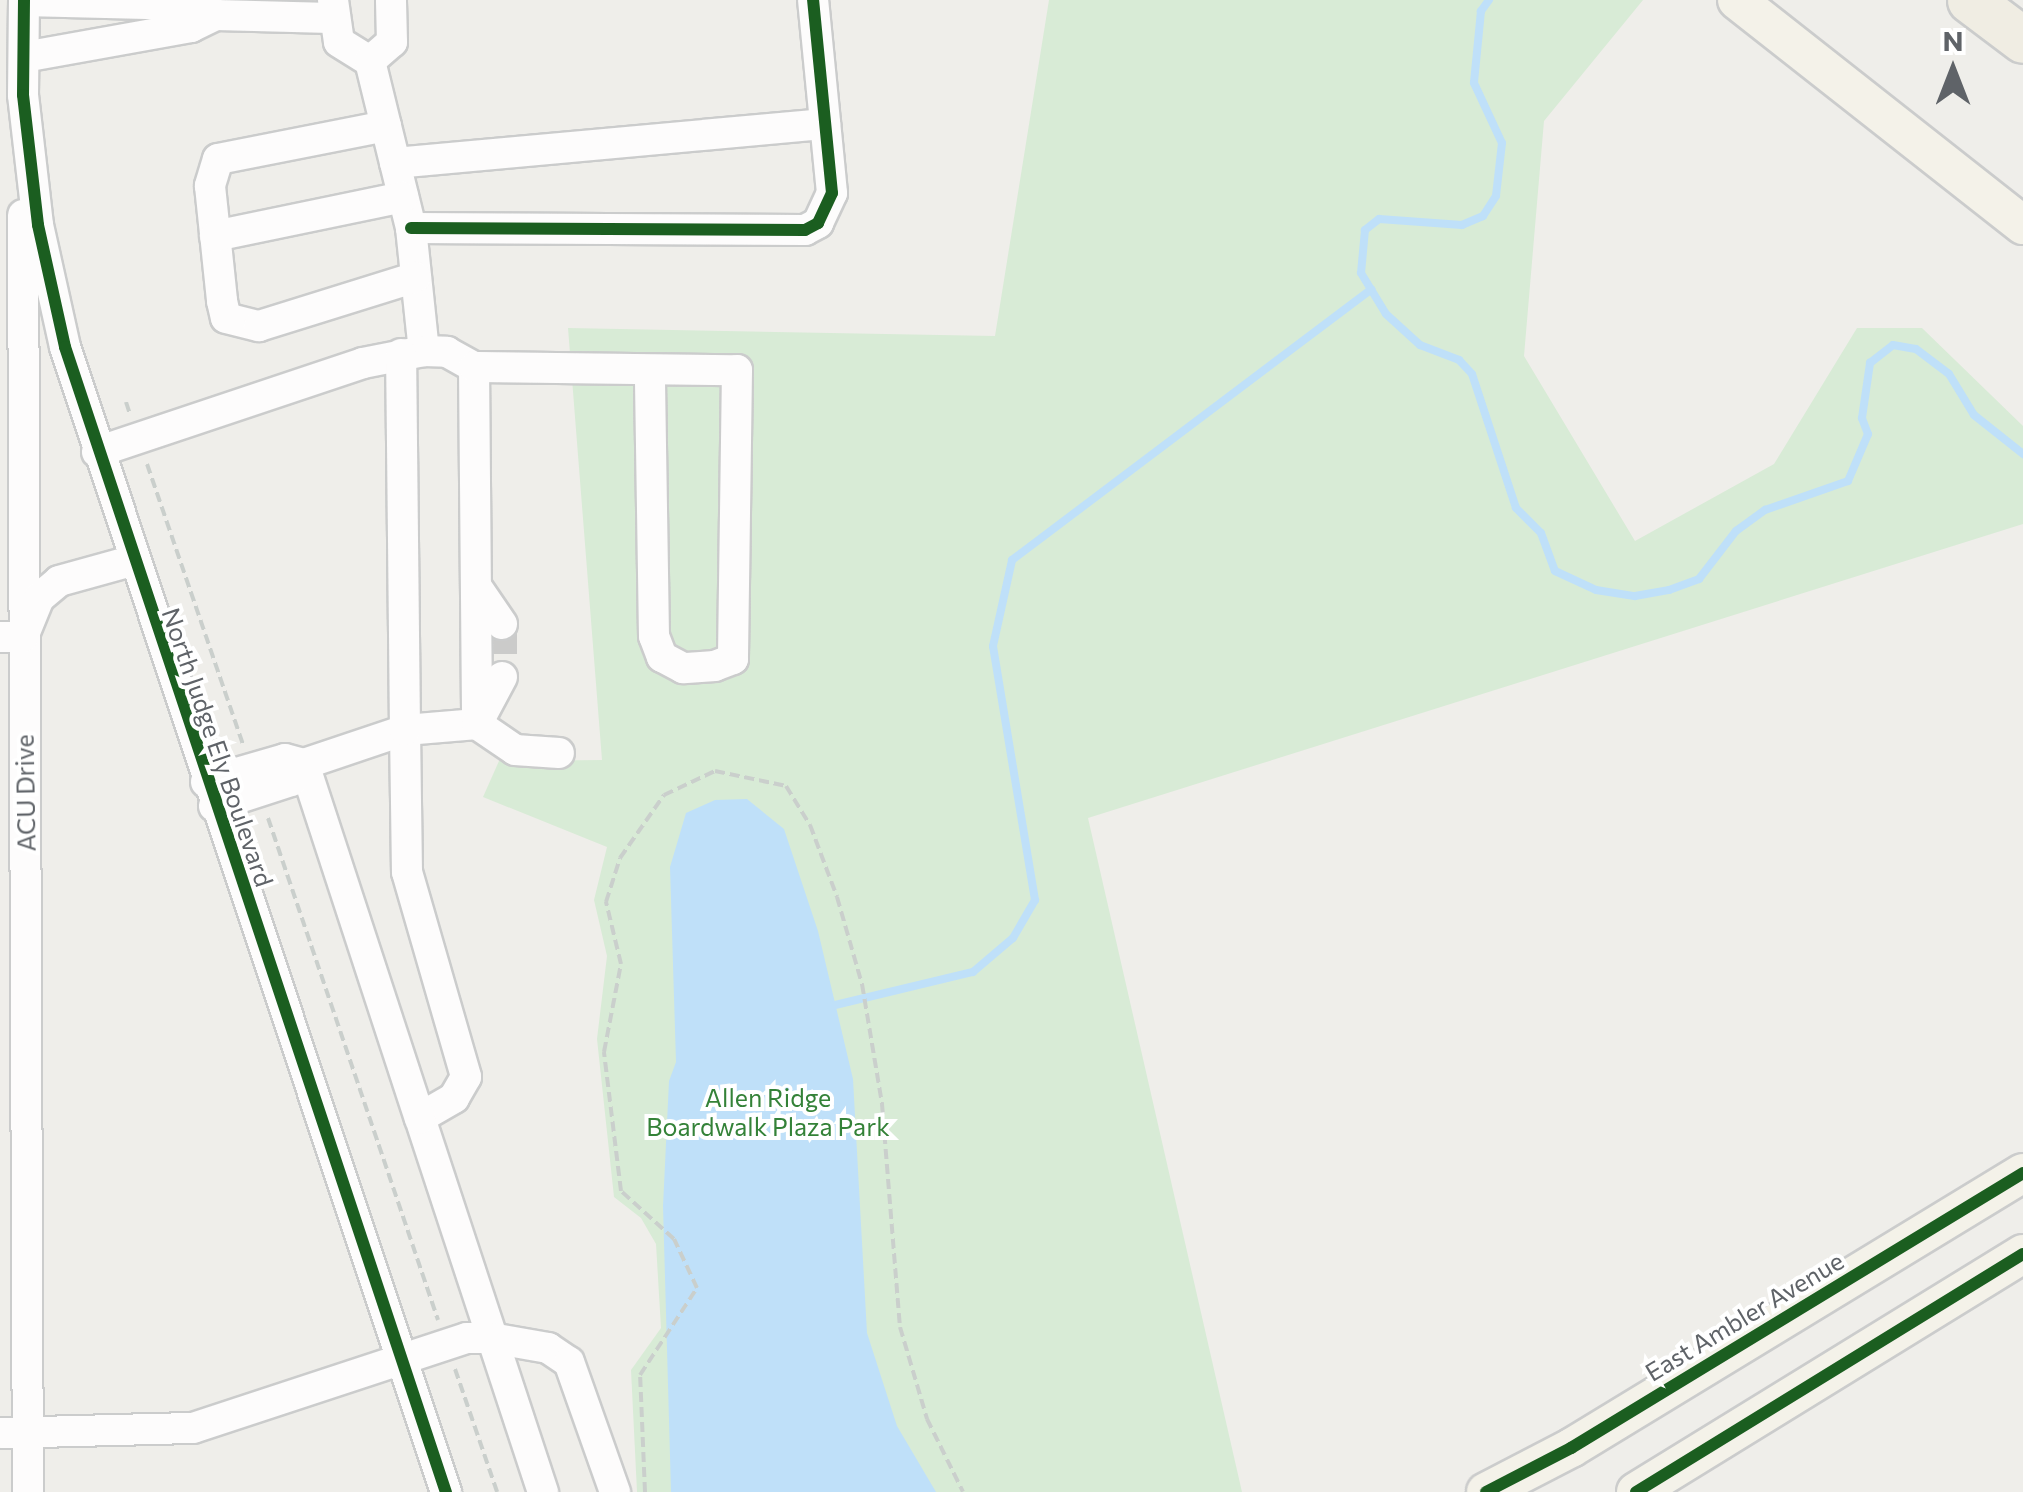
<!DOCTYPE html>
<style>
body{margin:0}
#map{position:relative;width:2023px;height:1492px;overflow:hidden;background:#efeeea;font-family:Commissioner,sans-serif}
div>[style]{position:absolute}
.green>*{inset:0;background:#d8ebd6}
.water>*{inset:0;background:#bfe0f9}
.stream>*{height:8px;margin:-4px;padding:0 4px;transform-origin:4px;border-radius:4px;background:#bfe0f9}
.minor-tunnel>*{height:30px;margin-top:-15px;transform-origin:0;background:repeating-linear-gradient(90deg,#cbcbca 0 30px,transparent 0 45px)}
.path>*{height:4px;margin-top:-2px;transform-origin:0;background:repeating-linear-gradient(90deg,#cacfcc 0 10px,transparent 0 15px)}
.roads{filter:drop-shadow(2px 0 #cbcccc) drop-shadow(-2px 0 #cbcccc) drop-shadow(0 2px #cbcccc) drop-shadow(0 -2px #cbcccc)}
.minor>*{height:30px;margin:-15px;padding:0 15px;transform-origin:15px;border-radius:15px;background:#fdfcfc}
.major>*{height:38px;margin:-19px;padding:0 19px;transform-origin:19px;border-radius:19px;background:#f4f2e9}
.highway>*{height:45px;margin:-22.5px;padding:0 22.5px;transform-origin:22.5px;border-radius:22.5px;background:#f0ede3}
.cycleway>*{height:12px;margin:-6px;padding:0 6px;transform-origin:6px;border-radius:6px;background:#1b5e20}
span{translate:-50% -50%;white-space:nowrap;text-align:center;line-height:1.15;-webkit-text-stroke:8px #fff;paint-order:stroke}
.street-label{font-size:25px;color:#5f6368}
.park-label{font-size:25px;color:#348238}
.north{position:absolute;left:1903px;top:20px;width:100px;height:100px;-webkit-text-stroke:8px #fff;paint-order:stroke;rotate:0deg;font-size:28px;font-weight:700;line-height:40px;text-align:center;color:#5f6368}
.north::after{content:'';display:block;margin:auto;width:35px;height:45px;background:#5f6368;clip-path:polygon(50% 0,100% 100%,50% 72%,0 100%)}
</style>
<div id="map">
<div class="green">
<div style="clip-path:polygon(1049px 0,1643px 0,1544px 121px,1524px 356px,1635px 541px,1774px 464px,1857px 328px,1922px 328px,2023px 426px,2023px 524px,1088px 818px,1242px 1492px,637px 1492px,631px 1370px,661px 1328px,656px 1244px,641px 1218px,614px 1197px,597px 1039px,607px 956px,594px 900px,607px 847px,483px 797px,499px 761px,602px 760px,568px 328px,995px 336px)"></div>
</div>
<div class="water">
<div style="clip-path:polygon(747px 799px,784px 829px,818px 931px,853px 1079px,867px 1333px,897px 1426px,936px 1492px,671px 1492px,663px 1206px,669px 1081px,676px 1062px,670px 867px,686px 813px,715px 800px)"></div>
</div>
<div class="stream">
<div style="left:1489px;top:0;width:14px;rotate:126deg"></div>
<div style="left:1481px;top:11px;width:72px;rotate:95.6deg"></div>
<div style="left:1474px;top:83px;width:66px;rotate:65deg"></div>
<div style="left:1502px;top:143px;width:53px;rotate:96.5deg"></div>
<div style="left:1496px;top:196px;width:24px;rotate:123deg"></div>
<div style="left:1483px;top:216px;width:23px;rotate:157deg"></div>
<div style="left:1462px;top:225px;width:83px;rotate:-175.9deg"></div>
<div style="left:1379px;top:219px;width:18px;rotate:142deg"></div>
<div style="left:1365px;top:230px;width:43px;rotate:95.3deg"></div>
<div style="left:1361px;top:273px;width:48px;rotate:58.6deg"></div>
<div style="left:1386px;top:314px;width:46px;rotate:42.4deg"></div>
<div style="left:1420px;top:345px;width:42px;rotate:21deg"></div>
<div style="left:1459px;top:360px;width:19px;rotate:47deg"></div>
<div style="left:1472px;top:374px;width:141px;rotate:71.8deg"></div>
<div style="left:1516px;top:508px;width:35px;rotate:45deg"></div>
<div style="left:1541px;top:533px;width:40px;rotate:69.8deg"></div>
<div style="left:1555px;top:571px;width:45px;rotate:24.9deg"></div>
<div style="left:1596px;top:590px;width:39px;rotate:9deg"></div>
<div style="left:1635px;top:596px;width:35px;rotate:-10deg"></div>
<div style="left:1669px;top:590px;width:32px;rotate:-20deg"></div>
<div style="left:1699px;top:579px;width:61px;rotate:-52.4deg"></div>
<div style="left:1736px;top:531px;width:36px;rotate:-36deg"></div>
<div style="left:1765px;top:510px;width:88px;rotate:-19.3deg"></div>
<div style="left:1848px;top:481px;width:51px;rotate:-66.9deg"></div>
<div style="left:1868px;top:434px;width:17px;rotate:-111deg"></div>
<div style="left:1862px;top:418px;width:56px;rotate:-81.7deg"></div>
<div style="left:1870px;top:363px;width:29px;rotate:-38deg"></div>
<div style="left:1893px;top:345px;width:23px;rotate:10deg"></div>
<div style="left:1916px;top:349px;width:41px;rotate:37.1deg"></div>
<div style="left:1949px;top:374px;width:48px;rotate:58.6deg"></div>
<div style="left:1974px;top:415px;width:63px;rotate:38.5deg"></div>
<div style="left:831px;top:1006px;width:146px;rotate:-13.5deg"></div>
<div style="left:973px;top:972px;width:52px;rotate:-40.4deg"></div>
<div style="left:1013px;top:938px;width:44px;rotate:-59.9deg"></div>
<div style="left:1035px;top:900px;width:257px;rotate:-99.4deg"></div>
<div style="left:993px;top:646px;width:88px;rotate:-77.5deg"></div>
<div style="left:1012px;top:560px;width:450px;rotate:-37deg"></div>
</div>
<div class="minor-tunnel">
<div style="left:502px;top:624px;width:53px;rotate:90deg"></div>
</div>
<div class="path">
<div style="left:126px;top:402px;width:13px;rotate:72deg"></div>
<div style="left:147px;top:464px;width:296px;rotate:71.1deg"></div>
<div style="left:268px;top:818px;width:530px;rotate:71.29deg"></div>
<div style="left:455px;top:1369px;width:130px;rotate:71.1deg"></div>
<div style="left:645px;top:1492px;width:117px;rotate:-92.4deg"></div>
<div style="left:640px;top:1375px;width:104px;rotate:-56.8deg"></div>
<div style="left:697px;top:1288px;width:54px;rotate:-115.1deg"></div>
<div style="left:674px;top:1239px;width:72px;rotate:-137.8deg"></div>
<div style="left:621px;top:1191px;width:140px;rotate:-97deg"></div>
<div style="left:604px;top:1052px;width:90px;rotate:-79.1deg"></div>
<div style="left:621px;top:964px;width:64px;rotate:-103.6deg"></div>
<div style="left:606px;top:902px;width:46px;rotate:-72.3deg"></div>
<div style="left:620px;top:858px;width:77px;rotate:-55.1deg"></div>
<div style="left:664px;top:795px;width:56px;rotate:-25.2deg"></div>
<div style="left:715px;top:771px;width:73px;rotate:11.9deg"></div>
<div style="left:786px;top:786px;width:46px;rotate:58.4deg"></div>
<div style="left:810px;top:825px;width:77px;rotate:69.4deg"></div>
<div style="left:837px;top:897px;width:91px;rotate:74deg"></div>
<div style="left:862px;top:984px;width:122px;rotate:80.5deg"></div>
<div style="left:882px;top:1104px;width:224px;rotate:85.4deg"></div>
<div style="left:900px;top:1327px;width:96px;rotate:73.6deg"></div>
<div style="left:927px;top:1419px;width:81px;rotate:63.7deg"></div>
</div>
<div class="roads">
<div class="minor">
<div style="left:24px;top:0;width:95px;rotate:90.6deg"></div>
<div style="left:23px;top:95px;width:131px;rotate:83.4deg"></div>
<div style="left:38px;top:225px;width:125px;rotate:77.5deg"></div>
<div style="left:65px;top:347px;width:1207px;rotate:71.6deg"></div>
<div style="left:333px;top:0;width:42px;rotate:81.9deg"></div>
<div style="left:339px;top:42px;width:36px;rotate:32deg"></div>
<div style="left:216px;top:15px;width:115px;rotate:1.5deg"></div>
<div style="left:24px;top:57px;width:170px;rotate:-10.2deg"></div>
<div style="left:191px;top:27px;width:28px;rotate:-26deg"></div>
<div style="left:216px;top:15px;width:30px;rotate:-160deg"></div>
<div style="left:188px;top:5px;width:164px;rotate:-178.6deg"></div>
<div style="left:370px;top:61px;width:172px;rotate:76.2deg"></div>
<div style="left:411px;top:228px;width:124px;rotate:84deg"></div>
<div style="left:370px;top:61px;width:29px;rotate:-41deg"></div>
<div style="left:392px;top:42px;width:42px;rotate:-91.4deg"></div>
<div style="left:386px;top:126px;width:171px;rotate:168.9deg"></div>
<div style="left:218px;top:159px;width:28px;rotate:107deg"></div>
<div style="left:210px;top:186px;width:116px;rotate:84deg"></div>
<div style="left:222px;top:301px;width:17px;rotate:77deg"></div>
<div style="left:226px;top:318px;width:34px;rotate:14deg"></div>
<div style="left:259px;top:326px;width:164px;rotate:-17.3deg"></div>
<div style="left:395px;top:163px;width:432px;rotate:-5.2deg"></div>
<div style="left:23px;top:215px;width:1277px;rotate:89.78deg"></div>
<div style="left:411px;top:228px;width:394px;rotate:0.3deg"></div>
<div style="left:805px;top:230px;width:15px;rotate:-28deg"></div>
<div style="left:818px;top:223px;width:33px;rotate:-65deg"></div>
<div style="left:832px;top:193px;width:194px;rotate:-95.6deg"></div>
<div style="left:215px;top:236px;width:192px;rotate:-11.7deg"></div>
<div style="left:474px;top:367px;width:357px;rotate:89.5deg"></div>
<div style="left:477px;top:724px;width:72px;rotate:175.2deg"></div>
<div style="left:405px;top:730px;width:142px;rotate:89.2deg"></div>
<div style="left:407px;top:872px;width:213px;rotate:73.9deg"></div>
<div style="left:466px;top:1077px;width:24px;rotate:120deg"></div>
<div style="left:454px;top:1098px;width:39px;rotate:150deg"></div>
<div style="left:420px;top:1118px;width:394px;rotate:71.8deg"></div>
<div style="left:97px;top:452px;width:280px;rotate:-18.5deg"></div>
<div style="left:363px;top:363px;width:62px;rotate:-11.1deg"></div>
<div style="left:424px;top:351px;width:23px;rotate:2deg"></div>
<div style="left:447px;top:352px;width:31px;rotate:29deg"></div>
<div style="left:474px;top:367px;width:263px;rotate:0.7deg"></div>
<div style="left:737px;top:370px;width:289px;rotate:90.8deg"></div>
<div style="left:733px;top:659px;width:19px;rotate:159deg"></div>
<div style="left:715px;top:666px;width:32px;rotate:176deg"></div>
<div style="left:683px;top:668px;width:24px;rotate:-152deg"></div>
<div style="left:662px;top:657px;width:22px;rotate:-111deg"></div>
<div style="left:654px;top:636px;width:266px;rotate:-90.9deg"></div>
<div style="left:476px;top:586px;width:46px;rotate:55.6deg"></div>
<div style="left:0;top:637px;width:23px"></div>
<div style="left:23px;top:637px;width:42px;rotate:-67.7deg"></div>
<div style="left:39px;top:598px;width:26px;rotate:-40deg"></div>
<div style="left:59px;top:581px;width:75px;rotate:-15.5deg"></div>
<div style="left:502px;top:677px;width:53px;rotate:118deg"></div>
<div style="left:477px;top:724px;width:46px;rotate:34.4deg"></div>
<div style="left:515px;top:750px;width:44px;rotate:3.9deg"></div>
<div style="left:304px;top:764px;width:373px;rotate:71.9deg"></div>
<div style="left:206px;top:782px;width:82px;rotate:-16.2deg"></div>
<div style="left:285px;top:759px;width:20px;rotate:15deg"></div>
<div style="left:304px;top:764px;width:107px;rotate:-18.6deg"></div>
<div style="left:405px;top:730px;width:376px;rotate:-90.6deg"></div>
<div style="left:214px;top:806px;width:81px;rotate:-18deg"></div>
<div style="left:291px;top:781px;width:21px;rotate:-53deg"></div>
<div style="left:0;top:1433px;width:193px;rotate:-1.5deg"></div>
<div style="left:193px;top:1428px;width:288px;rotate:-18.2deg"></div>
<div style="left:467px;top:1338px;width:24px"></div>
<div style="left:491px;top:1338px;width:58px;rotate:10deg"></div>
<div style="left:548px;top:1348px;width:25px;rotate:34deg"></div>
<div style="left:569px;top:1362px;width:138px;rotate:70.5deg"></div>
</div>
<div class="major">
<div style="left:1737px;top:0;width:364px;rotate:38.2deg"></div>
<div style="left:1486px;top:1492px;width:96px;rotate:-27.4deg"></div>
<div style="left:1571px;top:1448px;width:529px;rotate:-31.32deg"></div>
<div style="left:1636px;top:1492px;width:454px;rotate:-31.6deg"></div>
</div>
<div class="highway">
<div style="left:1970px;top:0;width:66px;rotate:37deg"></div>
</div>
</div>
<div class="cycleway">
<div style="left:24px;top:0;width:95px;rotate:90.6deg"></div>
<div style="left:23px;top:95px;width:131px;rotate:83.4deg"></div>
<div style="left:38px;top:225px;width:125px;rotate:77.5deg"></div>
<div style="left:65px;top:347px;width:1207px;rotate:71.6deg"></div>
<div style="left:411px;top:228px;width:394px;rotate:0.3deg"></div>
<div style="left:805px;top:230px;width:15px;rotate:-28deg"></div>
<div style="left:818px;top:223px;width:33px;rotate:-65deg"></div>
<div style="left:832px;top:193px;width:194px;rotate:-95.6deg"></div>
<div style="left:1486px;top:1492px;width:96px;rotate:-27.4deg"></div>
<div style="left:1571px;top:1448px;width:529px;rotate:-31.32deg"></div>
<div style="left:1636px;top:1492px;width:454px;rotate:-31.6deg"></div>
</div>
<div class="street-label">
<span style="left:218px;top:747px;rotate:71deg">North Judge Ely Boulevard</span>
<span style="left:25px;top:793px;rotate:-91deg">ACU Drive</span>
<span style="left:1744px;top:1316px;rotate:-31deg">East Ambler Avenue</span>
</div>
<div class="park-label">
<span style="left:768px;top:1112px">Allen Ridge<br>Boardwalk Plaza Park</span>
</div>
<div class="north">N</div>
</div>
